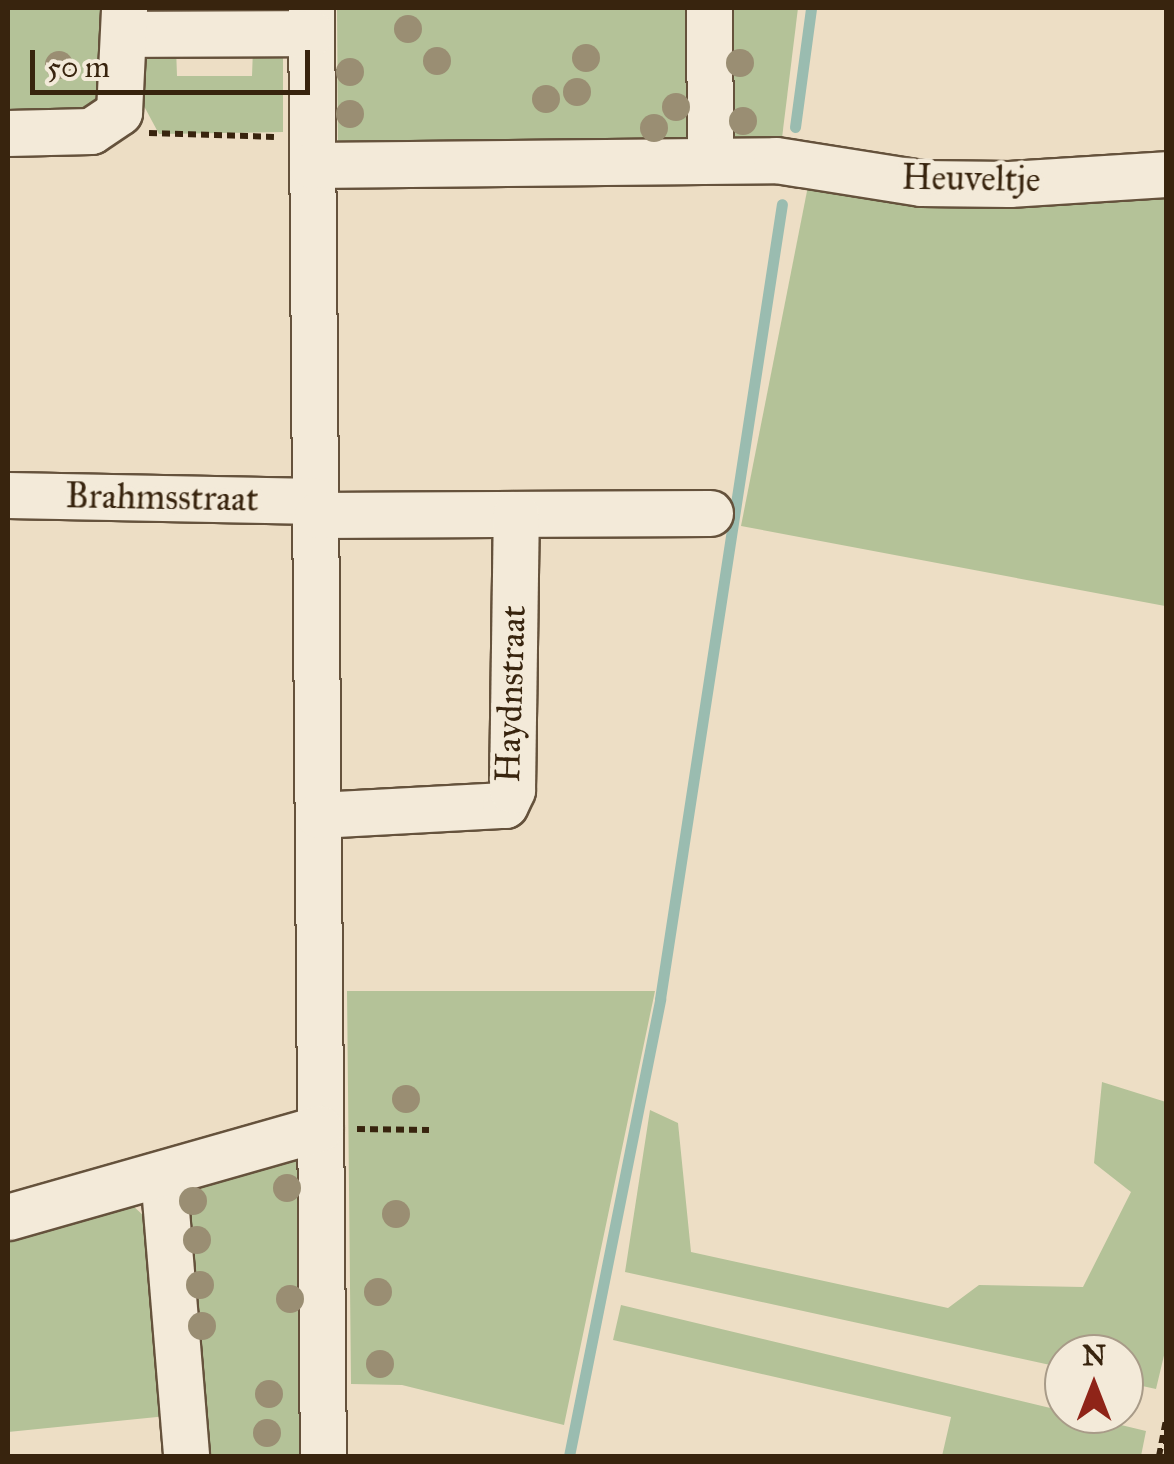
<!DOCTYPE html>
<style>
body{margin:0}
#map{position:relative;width:1174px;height:1464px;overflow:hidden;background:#eddec5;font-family:"IM FELL Great Primer",serif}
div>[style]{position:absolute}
.green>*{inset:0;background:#b4c298}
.stream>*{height:11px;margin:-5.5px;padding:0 5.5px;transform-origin:5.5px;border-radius:5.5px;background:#9abcb0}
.path>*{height:6px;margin-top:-3px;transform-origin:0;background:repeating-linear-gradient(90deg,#38240e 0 8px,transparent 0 13px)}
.roads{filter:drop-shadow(2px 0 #65523c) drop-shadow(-2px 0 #65523c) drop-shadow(0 2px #65523c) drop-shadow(0 -2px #65523c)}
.minor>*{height:45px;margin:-22.5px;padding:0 22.5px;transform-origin:22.5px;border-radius:22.5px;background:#f3ead9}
.trees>*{width:28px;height:28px;margin:-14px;border-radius:50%;background:#9a8e73}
span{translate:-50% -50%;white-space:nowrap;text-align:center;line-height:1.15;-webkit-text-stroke:9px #f3ead9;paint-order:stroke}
.street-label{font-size:35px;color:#38240e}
.frame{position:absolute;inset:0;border:10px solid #38240e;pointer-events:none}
.north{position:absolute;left:1044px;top:1334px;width:100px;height:100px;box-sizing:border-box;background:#f3ead9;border:2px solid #a89b88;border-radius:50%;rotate:0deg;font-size:28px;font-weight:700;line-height:40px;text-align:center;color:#38240e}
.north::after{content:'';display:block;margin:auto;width:35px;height:45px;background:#8f2418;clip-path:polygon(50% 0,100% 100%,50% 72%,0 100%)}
.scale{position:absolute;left:30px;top:50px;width:280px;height:45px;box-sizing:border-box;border:5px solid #38240e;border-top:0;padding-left:12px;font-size:30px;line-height:35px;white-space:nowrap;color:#38240e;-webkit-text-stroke:8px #f3ead9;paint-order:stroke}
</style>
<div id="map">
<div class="green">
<div style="clip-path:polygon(8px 8px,112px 8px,103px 112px,8px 120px)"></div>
<div style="clip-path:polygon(337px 8px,694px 8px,690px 140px,338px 150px)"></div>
<div style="clip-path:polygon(725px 8px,798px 8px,781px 146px,732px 145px)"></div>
<div style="clip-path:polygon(176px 47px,177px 76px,252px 76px,253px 48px,283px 51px,283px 132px,159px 134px,138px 95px,141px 57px)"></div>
<div style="clip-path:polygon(809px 181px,1166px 191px,1165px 606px,741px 526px)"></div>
<div style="clip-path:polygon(347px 991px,655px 991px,564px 1425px,402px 1385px,351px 1384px)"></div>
<div style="clip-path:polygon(1102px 1082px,1166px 1102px,1166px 1347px,1156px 1389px,1124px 1382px,1124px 1354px,1064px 1354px,1064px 1368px,625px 1272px,650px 1110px,678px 1123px,691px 1252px,948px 1308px,979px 1285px,1083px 1287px,1131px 1192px,1094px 1163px)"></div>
<div style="clip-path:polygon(296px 1158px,306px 1166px,311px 1456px,197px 1456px,178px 1188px)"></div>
<div style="clip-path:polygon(131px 1204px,145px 1217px,167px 1416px,8px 1432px,8px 1236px)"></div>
<div style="clip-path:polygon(621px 1305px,1146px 1431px,1141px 1456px,942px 1456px,951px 1417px,613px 1340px)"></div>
</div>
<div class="stream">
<div style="left:795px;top:127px;width:120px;rotate:-82.3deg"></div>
<div style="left:569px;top:1456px;width:466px;rotate:-78.7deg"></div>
<div style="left:660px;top:999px;width:804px;rotate:-81.28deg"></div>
</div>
<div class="path">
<div style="left:149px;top:133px;width:125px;rotate:1.8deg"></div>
<div style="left:357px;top:1129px;width:72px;rotate:0.8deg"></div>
<div style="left:1159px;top:1456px;width:36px;rotate:-79deg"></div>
</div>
<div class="roads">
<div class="minor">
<div style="left:311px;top:8px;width:1448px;rotate:89.53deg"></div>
<div style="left:709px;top:8px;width:152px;rotate:89.6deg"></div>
<div style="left:126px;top:34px;width:185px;rotate:-0.3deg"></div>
<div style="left:8px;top:133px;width:83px;rotate:-1.4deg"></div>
<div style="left:91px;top:131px;width:34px;rotate:-34deg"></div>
<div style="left:119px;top:112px;width:104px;rotate:-87.2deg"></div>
<div style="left:312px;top:165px;width:464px;rotate:-0.6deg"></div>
<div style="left:776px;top:160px;width:147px;rotate:9deg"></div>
<div style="left:921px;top:183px;width:88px;rotate:0.7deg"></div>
<div style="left:1009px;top:184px;width:157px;rotate:-3.6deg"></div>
<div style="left:8px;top:495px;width:309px;rotate:1.1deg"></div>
<div style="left:317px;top:515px;width:393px;rotate:-0.3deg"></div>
<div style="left:318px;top:815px;width:187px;rotate:-3.1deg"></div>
<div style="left:505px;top:805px;width:17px;rotate:-65deg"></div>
<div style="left:512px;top:790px;width:276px;rotate:-89.2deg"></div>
<div style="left:163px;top:1174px;width:283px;rotate:85.3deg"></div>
<div style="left:8px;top:1217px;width:324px;rotate:-15.9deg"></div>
</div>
</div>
<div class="trees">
<div style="left:408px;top:29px"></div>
<div style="left:586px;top:58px"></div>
<div style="left:437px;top:61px"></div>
<div style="left:740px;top:63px"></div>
<div style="left:59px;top:65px"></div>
<div style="left:350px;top:72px"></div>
<div style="left:577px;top:92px"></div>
<div style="left:546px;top:99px"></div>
<div style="left:676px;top:107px"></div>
<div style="left:350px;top:114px"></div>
<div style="left:743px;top:121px"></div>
<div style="left:654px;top:128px"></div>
<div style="left:406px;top:1099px"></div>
<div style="left:287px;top:1188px"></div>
<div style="left:193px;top:1201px"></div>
<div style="left:396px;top:1214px"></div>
<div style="left:197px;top:1240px"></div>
<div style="left:200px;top:1285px"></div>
<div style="left:378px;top:1292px"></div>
<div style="left:290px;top:1299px"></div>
<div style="left:202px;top:1326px"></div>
<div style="left:380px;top:1364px"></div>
<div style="left:269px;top:1394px"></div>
<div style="left:267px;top:1433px"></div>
</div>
<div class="street-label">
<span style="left:971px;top:179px;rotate:1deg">Heuveltje</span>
<span style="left:162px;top:498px;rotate:1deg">Brahmsstraat</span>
<span style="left:511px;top:694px;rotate:-88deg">Haydnstraat</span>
</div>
<div class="frame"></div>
<div class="north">N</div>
<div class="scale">50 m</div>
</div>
